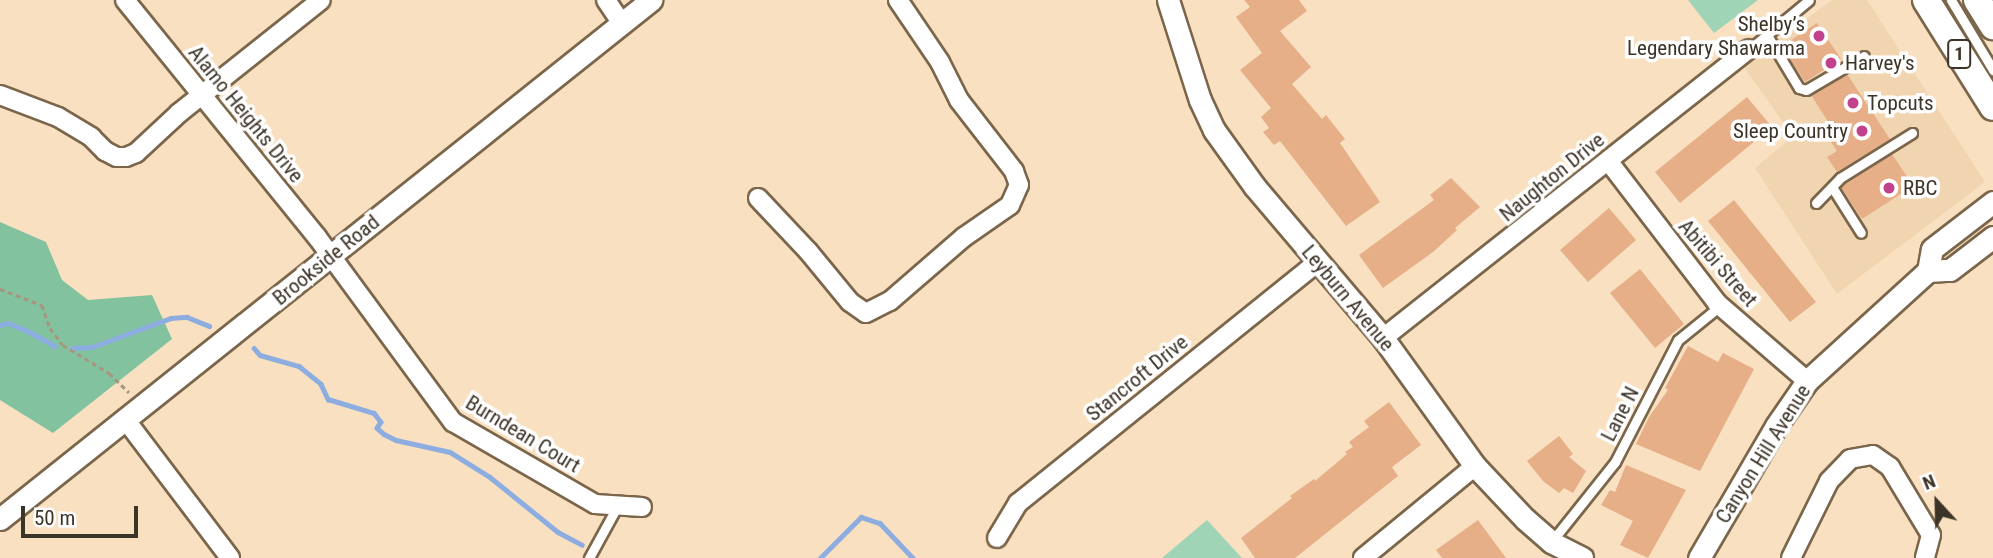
<!DOCTYPE html>
<meta charset="utf-8">
<style>
body{margin:0}
#map{position:relative;width:1993px;height:558px;overflow:hidden;background:#f8e0c1;font-family:"Roboto Condensed",sans-serif}
div>[style]{position:absolute}
.built>*{inset:0;background:#f1d5b0}
.green>*{inset:0;background:#a0d4b6}
.forest>*{inset:0;background:#83c29f}
.stream>*{height:4.5px;margin:-2.25px;padding:0 2.25px;transform-origin:2.25px;border-radius:2.25px;background:#8dade1}
.building>*{inset:0;background:#e6af88}
.path>*{height:2.5px;margin-top:-1.25px;transform-origin:0;background:repeating-linear-gradient(90deg,#a7967f 0 5px,transparent 0 8.5px)}
.roads{filter:drop-shadow(2px 0 #7b664b) drop-shadow(-2px 0 #7b664b) drop-shadow(0 2px #7b664b) drop-shadow(0 -2px #7b664b)}
.service>*{height:9px;margin:-4.5px;padding:0 4.5px;transform-origin:4.5px;border-radius:4.5px;background:#fff}
.minor>*{height:18px;margin:-9px;padding:0 9px;transform-origin:9px;border-radius:9px;background:#fff}
.tertiary>*{height:21px;margin:-10.5px;padding:0 10.5px;transform-origin:10.5px;border-radius:10.5px;background:#fff}
.primary>*{height:26px;margin:-13px;padding:0 13px;transform-origin:13px;border-radius:13px;background:#fff}
.dots>*{width:19px;height:19px;translate:-50% -50%;box-sizing:border-box;border:4px solid #fff;border-radius:50%}
span{translate:-50% -50%;white-space:nowrap;text-align:center;line-height:1.15;-webkit-text-stroke:7px #fff;paint-order:stroke}
.shield-label span{padding:2px 5px;background:#fff;border:2px solid;border-radius:5px;-webkit-text-stroke-width:0}
.shield-label{font-size:19px;color:#3d3428;font-weight:700}
.poi-label{font-size:21px;color:#3d3428}
.right{translate:-100% -50%;text-align:right}
.left{translate:0 -50%;text-align:left}
.street-label{font-size:21px;color:#3d3428}
.north{position:absolute;left:1902px;top:467px;width:70px;height:70px;-webkit-text-stroke:5px #fff;paint-order:stroke;rotate:338deg;font-size:19px;font-weight:700;line-height:28px;text-align:center;color:#3d3428}
.north::after{content:'';display:block;margin:auto;width:24px;height:32px;background:#3d3428;clip-path:polygon(50% 0,100% 100%,50% 72%,0 100%)}
.scale{position:absolute;left:21px;top:506px;width:117px;height:32px;box-sizing:border-box;border:4px solid #3d3428;border-top:0;padding-left:9px;font-size:21px;line-height:24px;white-space:nowrap;color:#3d3428;-webkit-text-stroke:5px #fff;paint-order:stroke}
</style>
<div id="map">
<div class="built">
<div style="clip-path:polygon(1832px 0,1867px 0,1985px 182px,1837px 294px,1755px 168px,1793px 136px,1743px 66px)"></div>
</div>
<div class="green">
<div style="clip-path:polygon(1688px 0,1758px 0,1714px 33px)"></div>
<div style="clip-path:polygon(1207px 520px,1242px 558px,1162px 558px)"></div>
</div>
<div class="forest">
<div style="clip-path:polygon(0 222px,46px 242px,62px 280px,88px 300px,152px 295px,172px 339px,53px 433px,0 400px)"></div>
</div>
<div class="stream">
<div style="left:0;top:325px;width:8px;rotate:-14deg"></div>
<div style="left:8px;top:323px;width:22px;rotate:22deg"></div>
<div style="left:28px;top:331px;width:31px;rotate:29deg"></div>
<div style="left:72px;top:348px;width:20px;rotate:-3deg"></div>
<div style="left:92px;top:347px;width:84px;rotate:-20.2deg"></div>
<div style="left:171px;top:318px;width:16px;rotate:-4deg"></div>
<div style="left:187px;top:317px;width:24px;rotate:22deg"></div>
<div style="left:254px;top:348px;width:9px;rotate:49deg"></div>
<div style="left:260px;top:355px;width:41px;rotate:15.8deg"></div>
<div style="left:299px;top:366px;width:28px;rotate:39deg"></div>
<div style="left:321px;top:384px;width:17px;rotate:65deg"></div>
<div style="left:328px;top:399px;width:48px;rotate:16.9deg"></div>
<div style="left:374px;top:413px;width:11px;rotate:52deg"></div>
<div style="left:381px;top:422px;width:7px;rotate:124deg"></div>
<div style="left:377px;top:428px;width:9px;rotate:41deg"></div>
<div style="left:384px;top:434px;width:13px;rotate:27deg"></div>
<div style="left:396px;top:440px;width:55px;rotate:12.5deg"></div>
<div style="left:450px;top:452px;width:47px;rotate:32deg"></div>
<div style="left:490px;top:477px;width:87px;rotate:39deg"></div>
<div style="left:558px;top:532px;width:27px;rotate:28deg"></div>
<div style="left:820px;top:558px;width:58px;rotate:-45deg"></div>
<div style="left:861px;top:517px;width:20px;rotate:18deg"></div>
<div style="left:880px;top:523px;width:48px;rotate:46.7deg"></div>
</div>
<div class="building">
<div style="clip-path:polygon(1244px 0,1299px 0,1307px 11px,1280px 31px,1311px 67px,1292px 84px,1322px 119px,1326px 115px,1345px 139px,1340px 143px,1380px 202px,1346px 226px,1280px 141px,1274px 145px,1263px 132px,1269px 128px,1261px 117px,1271px 108px,1240px 70px,1262px 53px,1236px 17px,1250px 7px)"></div>
<div style="clip-path:polygon(1817px 23px,1841px 59px,1805px 82px,1782px 46px)"></div>
<div style="clip-path:polygon(1847px 74px,1890px 139px,1837px 172px,1827px 157px,1837px 151px,1827px 136px,1834px 131px,1811px 95px)"></div>
<div style="clip-path:polygon(1747px 97px,1772px 127px,1680px 203px,1655px 172px)"></div>
<div style="clip-path:polygon(1892px 154px,1913px 186px,1862px 219px,1841px 187px)"></div>
<div style="clip-path:polygon(1451px 178px,1480px 207px,1455px 228px,1457px 230px,1433px 252px,1383px 288px,1359px 255px,1434px 200px,1430px 195px)"></div>
<div style="clip-path:polygon(1734px 200px,1816px 302px,1790px 322px,1708px 221px)"></div>
<div style="clip-path:polygon(1609px 208px,1636px 240px,1588px 282px,1560px 250px)"></div>
<div style="clip-path:polygon(1640px 269px,1684px 324px,1655px 348px,1610px 293px)"></div>
<div style="clip-path:polygon(1688px 346px,1718px 362px,1723px 353px,1754px 369px,1700px 471px,1636px 444px,1649px 417px,1668px 390px,1665px 388px)"></div>
<div style="clip-path:polygon(1389px 402px,1421px 445px,1392px 467px,1398px 476px,1295px 558px,1255px 558px,1241px 538px,1292px 498px,1290px 496px,1314px 479px,1315px 481px,1347px 454px,1345px 452px,1353px 447px,1349px 442px,1369px 427px,1364px 421px)"></div>
<div style="clip-path:polygon(1559px 436px,1573px 454px,1569px 457px,1586px 471px,1573px 493px,1564px 488px,1559px 493px,1543px 481px,1527px 461px)"></div>
<div style="clip-path:polygon(1626px 465px,1686px 490px,1648px 558px,1620px 545px,1633px 521px,1601px 505px,1610px 490px,1615px 492px)"></div>
<div style="clip-path:polygon(1478px 520px,1506px 558px,1442px 558px,1436px 550px)"></div>
</div>
<div class="path">
<div style="left:0;top:289px;width:45px;rotate:20.9deg"></div>
<div style="left:42px;top:305px;width:24px;rotate:71deg"></div>
<div style="left:50px;top:328px;width:21px;rotate:53deg"></div>
<div style="left:63px;top:345px;width:54px;rotate:31.3deg"></div>
<div style="left:109px;top:373px;width:28px;rotate:44deg"></div>
</div>
<div class="roads">
<div class="service">
<div style="left:1951px;top:0;width:82px;rotate:59deg"></div>
<div style="left:1767px;top:35px;width:62px;rotate:58.9deg"></div>
<div style="left:1799px;top:88px;width:7px;rotate:16deg"></div>
<div style="left:1806px;top:90px;width:67px;rotate:-30.4deg"></div>
<div style="left:1751px;top:48px;width:75px;rotate:-39.6deg"></div>
<div style="left:1832px;top:187px;width:54px;rotate:57.8deg"></div>
<div style="left:1816px;top:203px;width:35px;rotate:-46deg"></div>
<div style="left:1840px;top:178px;width:85px;rotate:-32deg"></div>
<div style="left:1552px;top:541px;width:101px;rotate:-51.4deg"></div>
<div style="left:1615px;top:462px;width:137px;rotate:-62.7deg"></div>
<div style="left:1678px;top:340px;width:54px;rotate:-39deg"></div>
<div style="left:589px;top:558px;width:60px;rotate:-61.3deg"></div>
</div>
<div class="minor">
<div style="left:125px;top:0;width:305px;rotate:51deg"></div>
<div style="left:317px;top:237px;width:230px;rotate:53.7deg"></div>
<div style="left:453px;top:422px;width:164px;rotate:30deg"></div>
<div style="left:595px;top:504px;width:47px;rotate:3.7deg"></div>
<div style="left:606px;top:0;width:29px;rotate:56deg"></div>
<div style="left:0;top:95px;width:62px;rotate:20.8deg"></div>
<div style="left:58px;top:117px;width:39px;rotate:31deg"></div>
<div style="left:91px;top:137px;width:20px;rotate:45deg"></div>
<div style="left:105px;top:151px;width:13px;rotate:27deg"></div>
<div style="left:117px;top:157px;width:9px"></div>
<div style="left:126px;top:157px;width:11px;rotate:-22deg"></div>
<div style="left:136px;top:153px;width:59px;rotate:-42.9deg"></div>
<div style="left:179px;top:113px;width:181px;rotate:-38.5deg"></div>
<div style="left:1609px;top:162px;width:178px;rotate:52.5deg"></div>
<div style="left:1717px;top:303px;width:119px;rotate:40.9deg"></div>
<div style="left:758px;top:198px;width:73px;rotate:46.7deg"></div>
<div style="left:808px;top:251px;width:66px;rotate:50.5deg"></div>
<div style="left:850px;top:302px;width:19px;rotate:35deg"></div>
<div style="left:866px;top:313px;width:27px;rotate:-27deg"></div>
<div style="left:890px;top:301px;width:98px;rotate:-40.9deg"></div>
<div style="left:964px;top:237px;width:56px;rotate:-34.8deg"></div>
<div style="left:1010px;top:205px;width:22px;rotate:-66deg"></div>
<div style="left:1019px;top:185px;width:15px;rotate:-110deg"></div>
<div style="left:1014px;top:171px;width:90px;rotate:-127.8deg"></div>
<div style="left:959px;top:100px;width:42px;rotate:-116.6deg"></div>
<div style="left:940px;top:62px;width:75px;rotate:-124.1deg"></div>
<div style="left:1383px;top:338px;width:466px;rotate:-38.3deg"></div>
<div style="left:125px;top:419px;width:174px;rotate:52.9deg"></div>
<div style="left:997px;top:538px;width:41px;rotate:-59deg"></div>
<div style="left:1018px;top:503px;width:383px;rotate:-38.8deg"></div>
<div style="left:1363px;top:558px;width:145px;rotate:-39.4deg"></div>
<div style="left:1791px;top:558px;width:86px;rotate:-63.7deg"></div>
<div style="left:1829px;top:481px;width:30px;rotate:-46deg"></div>
<div style="left:1850px;top:459px;width:23px;rotate:-10deg"></div>
<div style="left:1873px;top:455px;width:21px;rotate:35deg"></div>
<div style="left:1890px;top:467px;width:79px;rotate:58.9deg"></div>
<div style="left:1931px;top:535px;width:24px;rotate:105deg"></div>
</div>
<div class="tertiary">
<div style="left:1168px;top:0;width:105px;rotate:72.3deg"></div>
<div style="left:1200px;top:100px;width:33px;rotate:65deg"></div>
<div style="left:1214px;top:130px;width:70px;rotate:54.3deg"></div>
<div style="left:1255px;top:187px;width:198px;rotate:49.7deg"></div>
<div style="left:1383px;top:338px;width:158px;rotate:54.3deg"></div>
<div style="left:1475px;top:466px;width:73px;rotate:46.7deg"></div>
<div style="left:1525px;top:519px;width:35px;rotate:41deg"></div>
<div style="left:1551px;top:542px;width:35px;rotate:27deg"></div>
<div style="left:1928px;top:271px;width:22px;rotate:-3deg"></div>
<div style="left:1950px;top:270px;width:54px;rotate:-37.5deg"></div>
<div style="left:0;top:519px;width:833px;rotate:-38.56deg"></div>
<div style="left:1699px;top:558px;width:153px;rotate:-59.7deg"></div>
<div style="left:1776px;top:426px;width:55px;rotate:-55.4deg"></div>
<div style="left:1807px;top:381px;width:164px;rotate:-42.3deg"></div>
<div style="left:1928px;top:271px;width:22px;rotate:-80deg"></div>
<div style="left:1932px;top:249px;width:77px;rotate:-37.6deg"></div>
</div>
<div class="primary">
<div style="left:1926px;top:0;width:126px;rotate:57.9deg"></div>
<div style="left:1977px;top:0;width:31px;rotate:58deg"></div>
</div>
</div>
<div class="dots">
<div style="left:1819px;top:36px;background:#c1418c"></div>
<div style="left:1831px;top:63px;background:#c1418c"></div>
<div style="left:1853px;top:103px;background:#c1418c"></div>
<div style="left:1862px;top:131px;background:#c1418c"></div>
<div style="left:1889px;top:188px;background:#c1418c"></div>
</div>
<div class="shield-label">
<span style="left:1959px;top:54px">1</span>
</div>
<div class="poi-label">
<span class="right" style="left:1805px;top:36px">Shelby’s<br>Legendary Shawarma</span>
<span class="left" style="left:1845px;top:63px">Harvey's</span>
<span class="left" style="left:1867px;top:103px">Topcuts</span>
<span class="right" style="left:1848px;top:131px">Sleep Country</span>
<span class="left" style="left:1903px;top:188px">RBC</span>
</div>
<div class="street-label">
<span style="left:246px;top:114px;rotate:51deg">Alamo Heights Drive</span>
<span style="left:1552px;top:177px;rotate:-39deg">Naughton Drive</span>
<span style="left:326px;top:260px;rotate:-39deg">Brookside Road</span>
<span style="left:1718px;top:263px;rotate:49deg">Abitibi Street</span>
<span style="left:1348px;top:298px;rotate:50deg">Leyburn Avenue</span>
<span style="left:1137px;top:378px;rotate:-39deg">Stancroft Drive</span>
<span style="left:1620px;top:414px;rotate:-63deg">Lane N</span>
<span style="left:523px;top:434px;rotate:31deg">Burndean Court</span>
<span style="left:1763px;top:454px;rotate:-58deg">Canyon Hill Avenue</span>
</div>
<div class="north">N</div>
<div class="scale">50 m</div>
</div>
